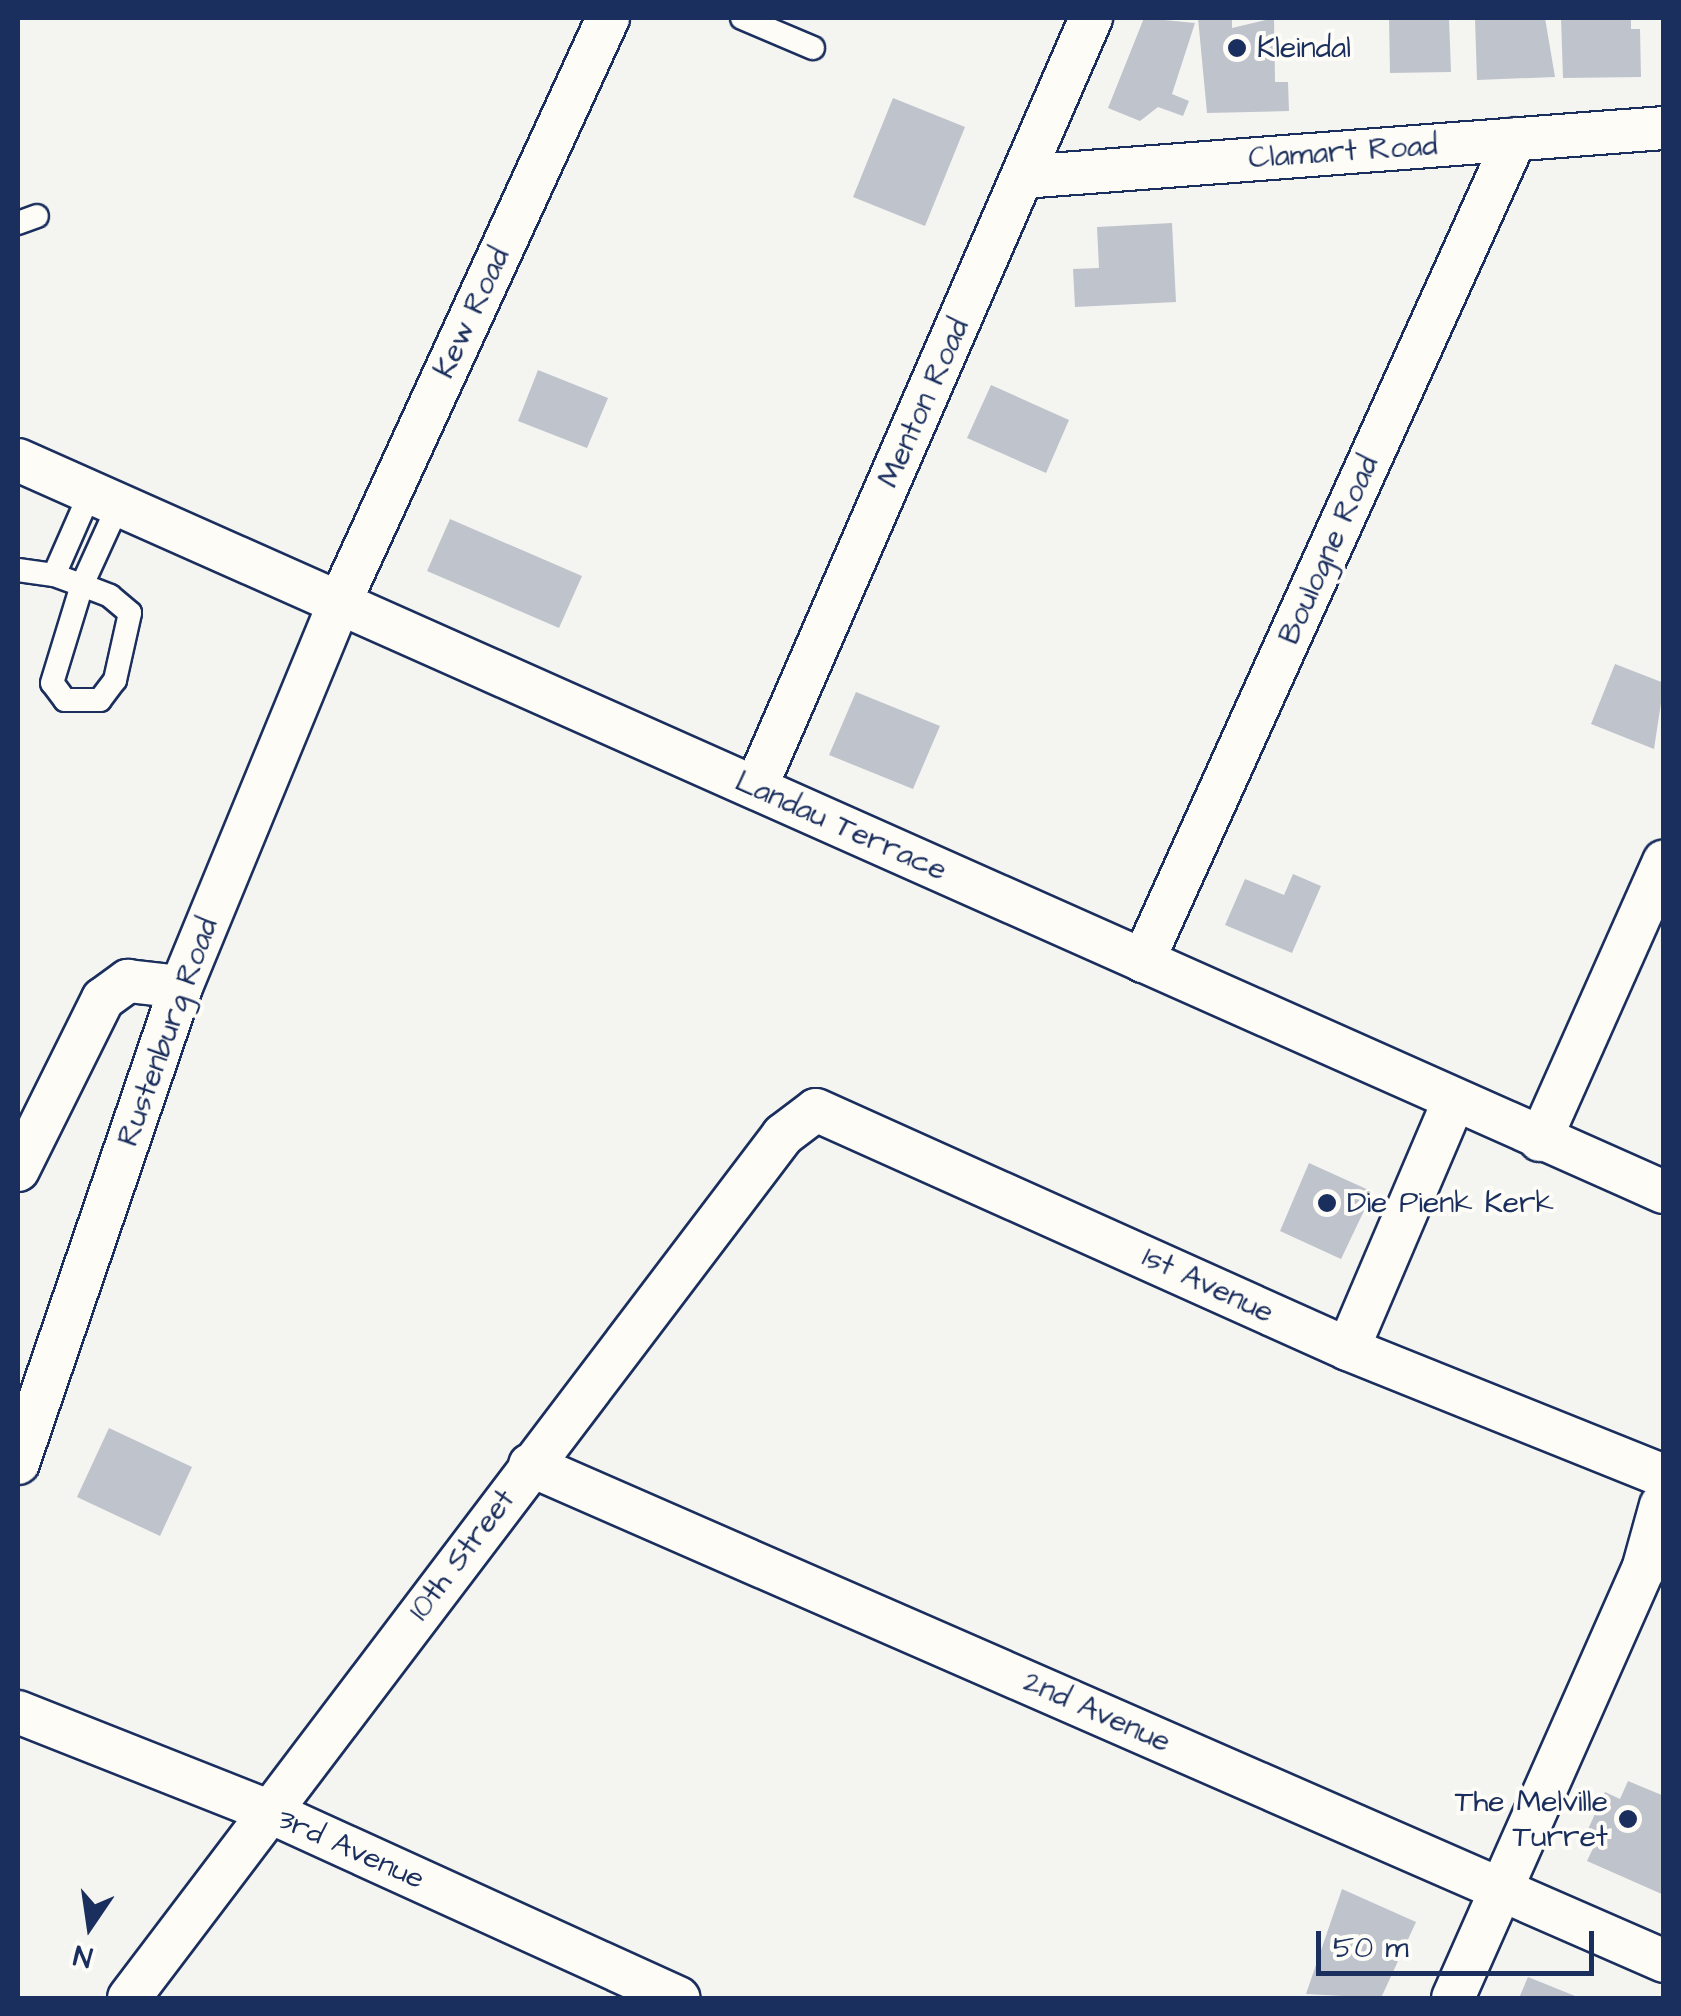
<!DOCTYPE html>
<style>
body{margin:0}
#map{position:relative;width:1681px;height:2016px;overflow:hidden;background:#f4f4f1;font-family:"Architects Daughter",sans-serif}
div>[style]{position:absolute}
.building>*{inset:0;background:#bfc3cc}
.roads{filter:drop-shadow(2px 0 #1b2f5e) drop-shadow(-2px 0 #1b2f5e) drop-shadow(0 2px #1b2f5e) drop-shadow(0 -2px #1b2f5e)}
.service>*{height:22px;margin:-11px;padding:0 11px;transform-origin:11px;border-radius:11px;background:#fdfcf7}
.minor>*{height:42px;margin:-21px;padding:0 21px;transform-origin:21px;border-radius:21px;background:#fdfcf7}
.dots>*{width:28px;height:28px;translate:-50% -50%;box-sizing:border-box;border:5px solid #fdfcf7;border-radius:50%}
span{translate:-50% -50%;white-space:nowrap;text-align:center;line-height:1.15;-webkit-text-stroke:8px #fdfcf7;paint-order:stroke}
.poi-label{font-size:30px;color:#1b2f5e}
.left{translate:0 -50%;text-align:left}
.right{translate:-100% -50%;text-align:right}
.street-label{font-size:30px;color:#1b2f5e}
.frame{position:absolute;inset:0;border:20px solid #1b2f5e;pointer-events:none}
.north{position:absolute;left:40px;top:1876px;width:100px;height:100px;-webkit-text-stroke:8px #fdfcf7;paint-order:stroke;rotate:193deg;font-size:28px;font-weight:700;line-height:40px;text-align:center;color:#1b2f5e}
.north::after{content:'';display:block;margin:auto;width:35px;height:45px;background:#1b2f5e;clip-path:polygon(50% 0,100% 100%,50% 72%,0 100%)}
.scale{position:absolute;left:1316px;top:1931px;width:278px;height:45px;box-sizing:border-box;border:5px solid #1b2f5e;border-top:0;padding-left:12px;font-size:30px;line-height:35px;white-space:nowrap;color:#1b2f5e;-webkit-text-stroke:8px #fdfcf7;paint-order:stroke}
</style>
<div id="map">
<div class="building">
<div style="clip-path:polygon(1144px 18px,1195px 23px,1172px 94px,1189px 101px,1183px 116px,1158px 107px,1140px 121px,1108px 108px)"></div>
<div style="clip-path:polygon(1198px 18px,1232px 18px,1232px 28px,1274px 18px,1275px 82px,1288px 82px,1289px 111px,1207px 113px)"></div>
<div style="clip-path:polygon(1389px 18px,1449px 18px,1451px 72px,1390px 73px)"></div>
<div style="clip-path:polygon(1475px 18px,1545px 18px,1555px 77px,1477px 80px)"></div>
<div style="clip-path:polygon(1561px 18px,1631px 18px,1631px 29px,1640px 29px,1641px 77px,1563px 78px)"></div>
<div style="clip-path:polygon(893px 98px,965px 127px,925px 226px,853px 197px)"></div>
<div style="clip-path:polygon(1172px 223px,1176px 302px,1075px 307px,1073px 269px,1099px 268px,1097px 227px)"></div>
<div style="clip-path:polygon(538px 370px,608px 398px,587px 448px,518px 421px)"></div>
<div style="clip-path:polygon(991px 385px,1069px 420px,1046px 473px,967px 438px)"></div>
<div style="clip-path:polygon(450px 519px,582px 576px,559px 628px,427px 571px)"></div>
<div style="clip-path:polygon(1615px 664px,1664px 683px,1654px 749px,1591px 724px)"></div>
<div style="clip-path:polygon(856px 692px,940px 726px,913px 789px,829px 755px)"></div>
<div style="clip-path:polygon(1293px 874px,1321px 886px,1292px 953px,1225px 925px,1245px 879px,1284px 895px)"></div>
<div style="clip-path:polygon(1309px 1163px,1373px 1192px,1341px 1259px,1280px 1231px)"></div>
<div style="clip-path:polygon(109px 1428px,192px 1467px,160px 1536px,77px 1497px)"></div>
<div style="clip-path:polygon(1628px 1781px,1664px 1796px,1664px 1895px,1587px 1861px,1596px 1842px,1584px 1838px,1605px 1792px,1620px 1799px)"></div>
<div style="clip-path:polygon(1342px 1889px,1416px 1922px,1381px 1998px,1306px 1994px)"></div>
<div style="clip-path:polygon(1528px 1977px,1580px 1998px,1519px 1998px)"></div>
</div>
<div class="roads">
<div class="service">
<div style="left:742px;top:18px;width:77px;rotate:22.9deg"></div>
<div style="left:18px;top:223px;width:20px;rotate:-20deg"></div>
<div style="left:18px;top:570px;width:36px;rotate:8deg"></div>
<div style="left:54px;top:575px;width:30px;rotate:20deg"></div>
<div style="left:82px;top:585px;width:30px;rotate:21deg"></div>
<div style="left:110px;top:596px;width:26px;rotate:40deg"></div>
<div style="left:130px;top:613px;width:69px;rotate:102.6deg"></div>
<div style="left:115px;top:680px;width:25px;rotate:127deg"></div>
<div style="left:100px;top:700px;width:35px;rotate:180deg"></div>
<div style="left:65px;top:700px;width:21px;rotate:-127deg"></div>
<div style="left:52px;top:683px;width:102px;rotate:-73deg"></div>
<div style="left:82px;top:585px;width:87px;rotate:-65.5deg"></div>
<div style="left:54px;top:575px;width:90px;rotate:-66.3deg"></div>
</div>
<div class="minor">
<div style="left:1023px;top:177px;width:643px;rotate:-4.37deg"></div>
<div style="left:18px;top:460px;width:1801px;rotate:23.98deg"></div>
<div style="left:756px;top:787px;width:839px;rotate:-66.46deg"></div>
<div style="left:1143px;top:961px;width:902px;rotate:-65.65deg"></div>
<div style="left:1540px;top:1140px;width:305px;rotate:-66deg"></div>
<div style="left:18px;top:1170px;width:191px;rotate:-63.6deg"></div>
<div style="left:103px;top:999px;width:31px;rotate:-36deg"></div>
<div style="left:128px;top:981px;width:53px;rotate:6.5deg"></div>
<div style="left:1348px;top:1349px;width:267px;rotate:-66.9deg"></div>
<div style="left:18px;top:1463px;width:503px;rotate:-71.1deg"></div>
<div style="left:181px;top:987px;width:410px;rotate:-67.6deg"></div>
<div style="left:337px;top:608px;width:649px;rotate:-65.33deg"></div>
<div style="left:530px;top:1465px;width:1238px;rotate:23.62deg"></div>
<div style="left:18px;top:1712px;width:271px;rotate:21.6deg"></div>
<div style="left:270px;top:1812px;width:449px;rotate:24.5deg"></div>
<div style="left:129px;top:1998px;width:1083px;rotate:-52.84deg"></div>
<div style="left:783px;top:1135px;width:41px;rotate:-37.1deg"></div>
<div style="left:816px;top:1110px;width:583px;rotate:24.19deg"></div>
<div style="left:1348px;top:1349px;width:341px;rotate:21.9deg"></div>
<div style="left:1453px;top:1998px;width:468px;rotate:-66.1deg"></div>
<div style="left:1643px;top:1570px;width:67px;rotate:-74.5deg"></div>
</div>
</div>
<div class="dots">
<div style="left:1237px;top:48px;background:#1b2f5e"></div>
<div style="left:1327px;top:1203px;background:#1b2f5e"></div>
<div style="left:1628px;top:1819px;background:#1b2f5e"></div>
</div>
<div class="poi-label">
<span class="left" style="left:1257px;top:48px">Kleindal</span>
<span class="left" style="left:1347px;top:1203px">Die Pienk Kerk</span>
<span class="right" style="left:1608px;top:1819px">The Melville<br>Turret</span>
</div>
<div class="street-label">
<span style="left:1343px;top:152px;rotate:-4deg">Clamart Road</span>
<span style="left:472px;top:313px;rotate:-65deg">Kew Road</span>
<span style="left:924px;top:403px;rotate:-66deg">Menton Road</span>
<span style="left:1329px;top:550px;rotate:-66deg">Boulogne Road</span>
<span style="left:841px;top:826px;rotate:24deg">Landau Terrace</span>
<span style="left:168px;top:1032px;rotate:-70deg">Rustenburg Road</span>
<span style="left:1208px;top:1285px;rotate:25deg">1st Avenue</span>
<span style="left:462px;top:1555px;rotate:-53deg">10th Street</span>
<span style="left:1097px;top:1712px;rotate:24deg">2nd Avenue</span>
<span style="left:351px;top:1849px;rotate:24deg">3rd Avenue</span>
</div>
<div class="frame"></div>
<div class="north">N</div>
<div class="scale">50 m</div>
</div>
